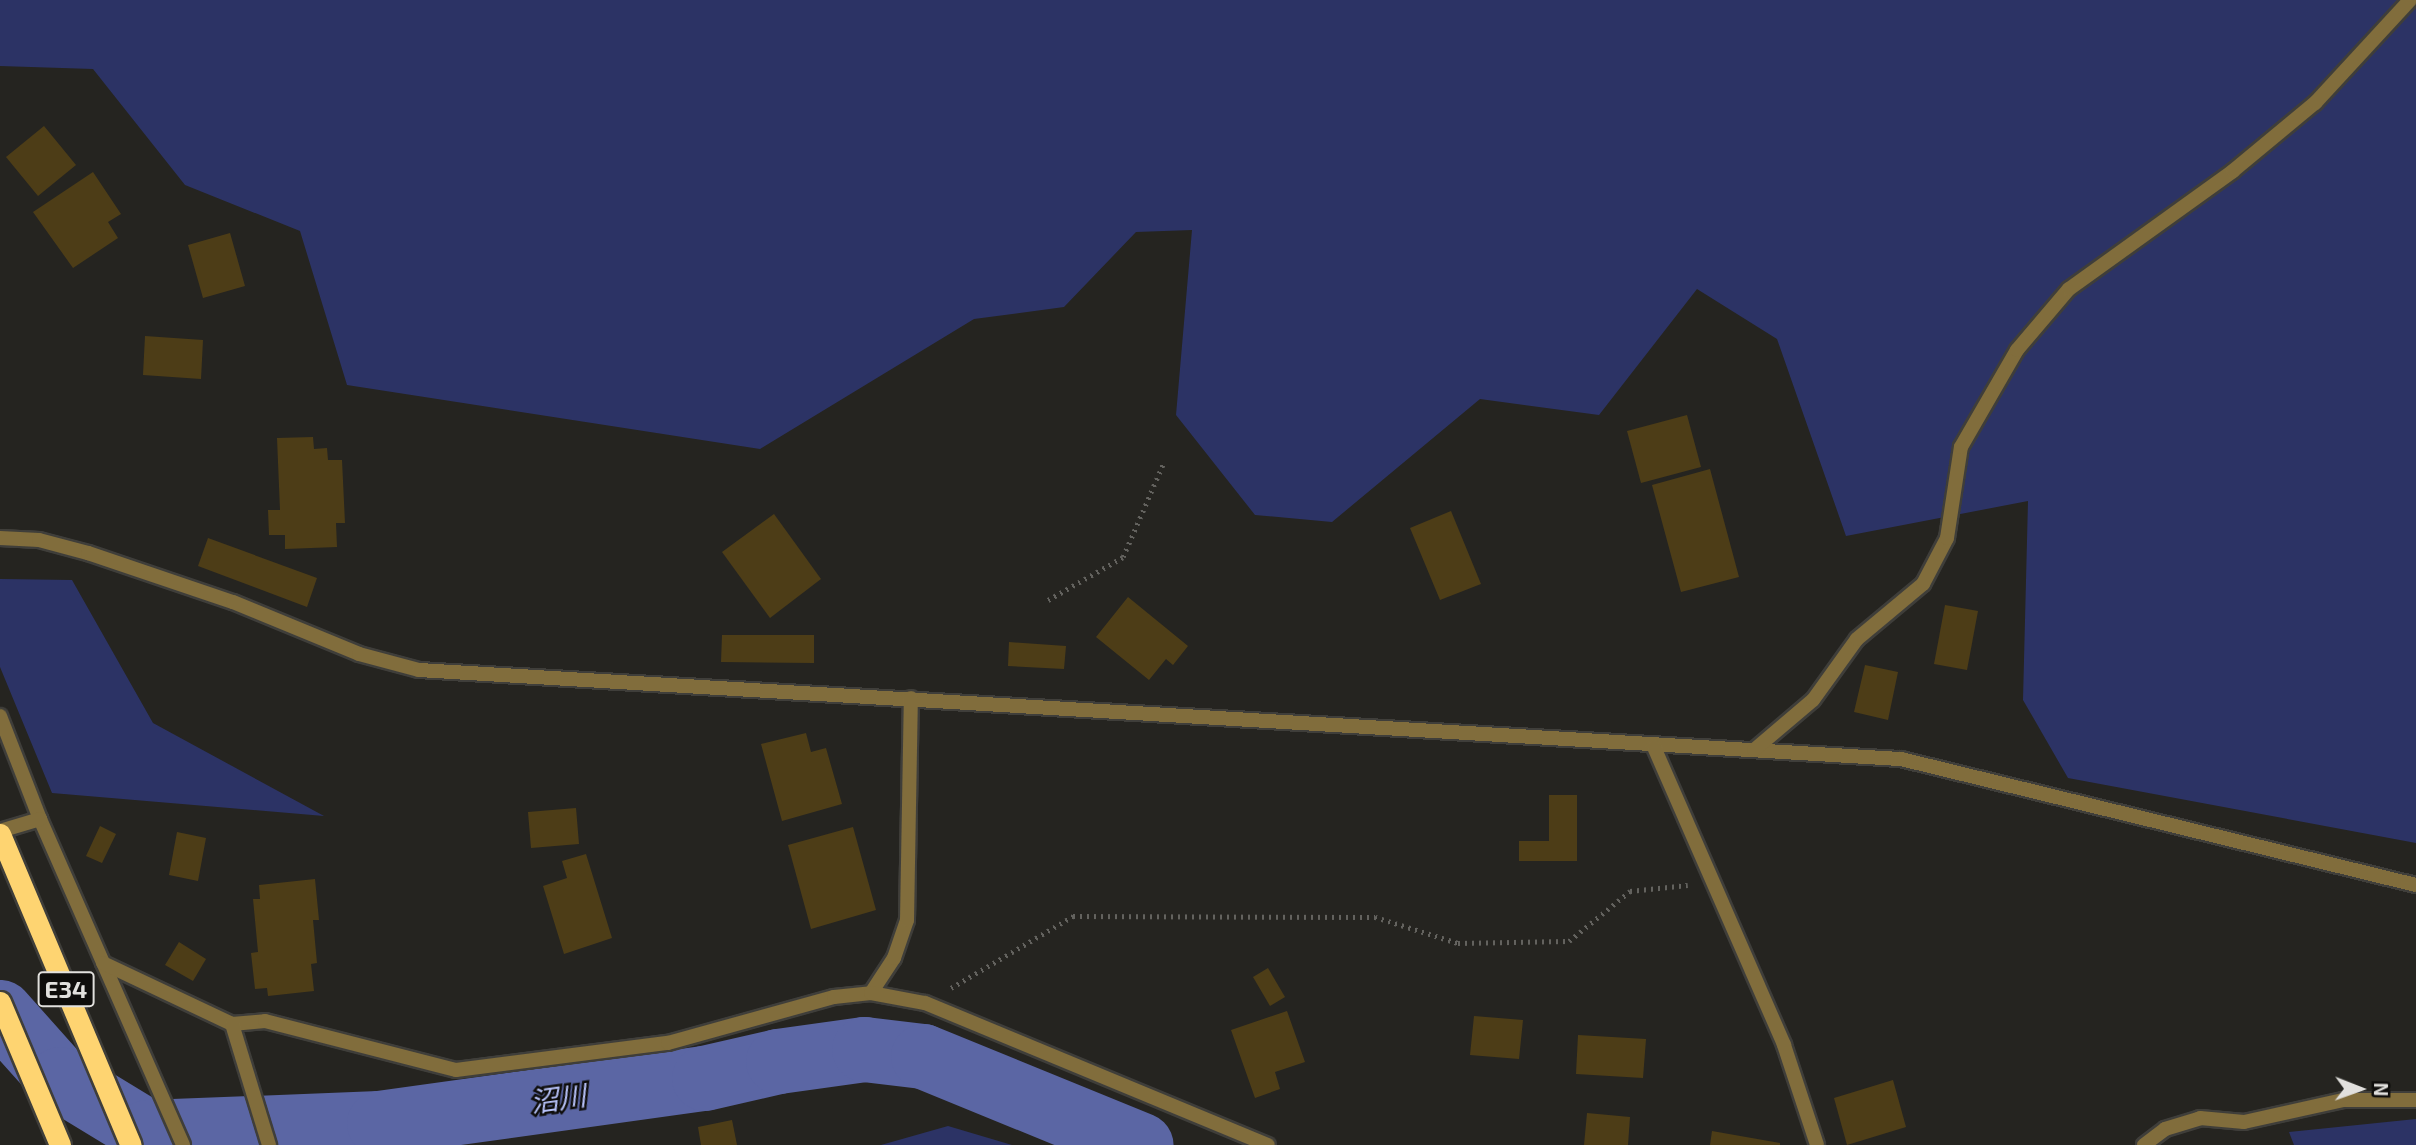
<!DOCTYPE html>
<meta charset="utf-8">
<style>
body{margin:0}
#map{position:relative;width:2416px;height:1145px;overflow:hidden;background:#252420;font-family:"Exo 2","Noto Sans JP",sans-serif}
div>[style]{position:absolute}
.green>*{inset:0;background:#2c3365}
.river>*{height:65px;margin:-32.5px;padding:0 32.5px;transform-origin:32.5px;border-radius:32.5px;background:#5b66a4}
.building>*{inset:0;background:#4d3d17}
.path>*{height:4.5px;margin-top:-2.25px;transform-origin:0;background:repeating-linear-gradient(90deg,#63625e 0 2px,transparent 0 7px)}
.roads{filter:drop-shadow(2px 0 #3f3e3a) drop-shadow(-2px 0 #3f3e3a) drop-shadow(0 2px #3f3e3a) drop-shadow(0 -2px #3f3e3a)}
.minor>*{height:14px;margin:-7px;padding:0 7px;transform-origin:7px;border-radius:7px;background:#816d3c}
.motorway>*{height:21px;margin:-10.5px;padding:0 10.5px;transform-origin:10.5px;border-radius:10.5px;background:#fed471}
span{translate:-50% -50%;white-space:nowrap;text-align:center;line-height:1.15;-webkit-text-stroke:5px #0e0d0b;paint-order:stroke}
.shield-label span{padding:2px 5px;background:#0e0d0b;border:2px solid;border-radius:5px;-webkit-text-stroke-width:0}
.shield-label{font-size:24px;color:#e1e0dd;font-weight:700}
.water-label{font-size:28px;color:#b6c1f7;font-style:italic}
.north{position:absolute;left:2325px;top:1054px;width:70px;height:70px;-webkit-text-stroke:5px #0e0d0b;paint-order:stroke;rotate:91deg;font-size:19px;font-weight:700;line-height:28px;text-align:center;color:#e1e0dd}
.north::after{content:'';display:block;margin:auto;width:24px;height:32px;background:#e1e0dd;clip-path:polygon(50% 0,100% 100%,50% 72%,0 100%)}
</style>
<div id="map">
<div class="green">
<div style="clip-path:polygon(0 0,2416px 0,2416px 843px,2068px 778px,2023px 700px,2028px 501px,1846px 536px,1777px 339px,1697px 289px,1599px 415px,1480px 399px,1332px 522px,1255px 515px,1176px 415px,1192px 230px,1136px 232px,1064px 307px,974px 319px,760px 449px,347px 385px,300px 231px,185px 185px,93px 69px,0 66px)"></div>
<div style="clip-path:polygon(0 579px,72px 580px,153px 723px,324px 816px,52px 793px,0 667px)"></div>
<div style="clip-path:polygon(2416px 1119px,2416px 1145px,2294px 1145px,2289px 1132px)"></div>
<div style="clip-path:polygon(948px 1126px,1012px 1145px,881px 1145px)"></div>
</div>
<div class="river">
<div style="left:0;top:1012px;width:90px;rotate:48.2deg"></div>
<div style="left:60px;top:1079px;width:102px;rotate:31.3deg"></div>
<div style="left:147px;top:1132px;width:232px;rotate:-2.2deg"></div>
<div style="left:379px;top:1123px;width:328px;rotate:-7.9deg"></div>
<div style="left:704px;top:1078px;width:76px;rotate:-12.9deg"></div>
<div style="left:778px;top:1061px;width:87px;rotate:-7.9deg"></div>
<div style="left:864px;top:1049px;width:59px;rotate:6.8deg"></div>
<div style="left:923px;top:1056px;width:235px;rotate:22.2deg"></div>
</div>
<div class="building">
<div style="clip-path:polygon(44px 126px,76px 165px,38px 196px,6px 157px)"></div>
<div style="clip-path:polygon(93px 172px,121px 214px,108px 222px,118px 238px,73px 268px,33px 212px)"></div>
<div style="clip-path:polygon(230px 233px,245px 286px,203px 298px,188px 245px)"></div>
<div style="clip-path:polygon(145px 336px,203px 340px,201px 379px,143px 375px)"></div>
<div style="clip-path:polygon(1687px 415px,1701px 467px,1641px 483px,1627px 431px)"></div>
<div style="clip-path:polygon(313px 437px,314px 449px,327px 448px,328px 460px,342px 460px,345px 523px,336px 523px,337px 547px,285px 549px,285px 535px,269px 535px,268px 510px,280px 510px,277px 438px)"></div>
<div style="clip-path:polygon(1710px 469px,1739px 577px,1681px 592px,1652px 485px)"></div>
<div style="clip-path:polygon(1451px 511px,1481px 584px,1440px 600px,1410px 528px)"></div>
<div style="clip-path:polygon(774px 514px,821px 579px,770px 618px,722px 552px)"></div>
<div style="clip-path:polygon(208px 538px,317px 578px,307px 607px,198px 566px)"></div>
<div style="clip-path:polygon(1128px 597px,1188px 646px,1173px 665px,1166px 659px,1149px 680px,1096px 637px)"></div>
<div style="clip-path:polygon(1945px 605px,1978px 611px,1967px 670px,1934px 664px)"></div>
<div style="clip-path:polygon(722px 635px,814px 635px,814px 663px,721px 662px)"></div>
<div style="clip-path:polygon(1009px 642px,1066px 646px,1064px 669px,1008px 666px)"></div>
<div style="clip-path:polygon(1865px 665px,1898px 672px,1888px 720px,1854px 712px)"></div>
<div style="clip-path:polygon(806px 733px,811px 752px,826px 748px,842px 804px,782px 821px,761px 744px)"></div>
<div style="clip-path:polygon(1549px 795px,1577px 795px,1577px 861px,1519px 861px,1519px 841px,1549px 841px)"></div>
<div style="clip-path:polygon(576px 808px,579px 844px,531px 848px,528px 812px)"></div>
<div style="clip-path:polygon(100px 826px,116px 834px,102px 863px,86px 856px)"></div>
<div style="clip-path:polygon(853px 827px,876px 910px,811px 929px,788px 845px)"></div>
<div style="clip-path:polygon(177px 832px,206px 838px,198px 881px,169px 875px)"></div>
<div style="clip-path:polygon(586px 854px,612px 938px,564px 954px,543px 886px,567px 878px,562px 861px)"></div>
<div style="clip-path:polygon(315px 879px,319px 920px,313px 920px,317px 963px,311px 964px,314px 991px,268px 996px,267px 988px,255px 989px,251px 953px,258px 952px,253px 899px,260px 899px,259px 885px)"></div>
<div style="clip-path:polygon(179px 942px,206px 959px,193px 981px,165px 965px)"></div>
<div style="clip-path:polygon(1268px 968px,1285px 997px,1270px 1006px,1253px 977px)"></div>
<div style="clip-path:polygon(1287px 1011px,1305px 1062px,1275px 1072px,1280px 1089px,1255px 1098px,1231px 1030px)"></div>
<div style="clip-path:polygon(1474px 1016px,1523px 1020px,1519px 1059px,1470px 1055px)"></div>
<div style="clip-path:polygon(1578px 1035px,1646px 1039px,1643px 1078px,1576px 1074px)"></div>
<div style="clip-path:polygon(1893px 1080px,1906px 1127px,1847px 1145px,1834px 1098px)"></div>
<div style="clip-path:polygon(1587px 1113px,1630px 1117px,1628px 1145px,1584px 1145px)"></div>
<div style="clip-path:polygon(732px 1120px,737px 1145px,701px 1145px,698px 1127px)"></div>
<div style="clip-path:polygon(1712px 1131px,1780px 1143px,1780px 1145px,1710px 1145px)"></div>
</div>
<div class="path">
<div style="left:1048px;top:600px;width:86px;rotate:-29.8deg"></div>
<div style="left:1123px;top:557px;width:101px;rotate:-66.7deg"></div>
<div style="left:951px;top:988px;width:142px;rotate:-30.5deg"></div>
<div style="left:1073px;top:916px;width:302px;rotate:0.2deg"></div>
<div style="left:1375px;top:917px;width:87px;rotate:17.4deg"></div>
<div style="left:1458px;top:943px;width:111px;rotate:-1deg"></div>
<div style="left:1569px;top:941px;width:79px;rotate:-39.3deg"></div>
<div style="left:1630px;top:891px;width:58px;rotate:-5.9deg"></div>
</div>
<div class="roads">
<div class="minor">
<div style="left:0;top:538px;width:39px;rotate:3deg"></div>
<div style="left:39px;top:540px;width:51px;rotate:14.9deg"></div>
<div style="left:88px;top:553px;width:153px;rotate:18.7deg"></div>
<div style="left:233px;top:602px;width:136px;rotate:22.4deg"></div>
<div style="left:359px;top:654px;width:62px;rotate:14.9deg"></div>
<div style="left:419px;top:670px;width:1485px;rotate:3.44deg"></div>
<div style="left:1901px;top:759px;width:530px;rotate:13.75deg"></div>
<div style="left:0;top:716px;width:110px;rotate:68.8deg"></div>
<div style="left:40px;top:819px;width:356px;rotate:66.3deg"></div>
<div style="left:1654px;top:747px;width:325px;rotate:66.4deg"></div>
<div style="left:1784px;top:1045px;width:105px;rotate:71.7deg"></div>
<div style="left:1754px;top:750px;width:77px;rotate:-40.3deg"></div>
<div style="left:1813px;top:700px;width:75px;rotate:-54.2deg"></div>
<div style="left:1857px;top:639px;width:86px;rotate:-39.8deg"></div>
<div style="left:1923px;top:584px;width:52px;rotate:-62.4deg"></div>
<div style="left:1947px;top:538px;width:92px;rotate:-81.3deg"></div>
<div style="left:1961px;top:447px;width:112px;rotate:-60deg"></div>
<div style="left:2017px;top:350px;width:80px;rotate:-49.6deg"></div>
<div style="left:2069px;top:289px;width:202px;rotate:-35.7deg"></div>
<div style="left:2233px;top:171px;width:107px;rotate:-39.7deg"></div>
<div style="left:2315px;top:103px;width:140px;rotate:-47.3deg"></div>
<div style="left:0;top:831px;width:42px;rotate:-16.7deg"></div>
<div style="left:103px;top:963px;width:143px;rotate:25.3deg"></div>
<div style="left:232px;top:1024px;width:33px;rotate:-5deg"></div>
<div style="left:265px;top:1021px;width:197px;rotate:14.4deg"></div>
<div style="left:456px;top:1070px;width:214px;rotate:-7.3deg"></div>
<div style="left:668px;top:1043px;width:172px;rotate:-15.5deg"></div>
<div style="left:834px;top:997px;width:37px;rotate:-6deg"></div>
<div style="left:871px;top:993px;width:42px;rotate:-56.7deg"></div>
<div style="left:894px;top:958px;width:40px;rotate:-71.1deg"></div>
<div style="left:907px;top:920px;width:222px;rotate:-89deg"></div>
<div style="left:871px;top:993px;width:55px;rotate:10.5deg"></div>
<div style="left:925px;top:1003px;width:371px;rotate:22.5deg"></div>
<div style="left:232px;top:1024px;width:127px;rotate:73deg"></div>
<div style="left:2144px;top:1145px;width:26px;rotate:-37deg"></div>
<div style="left:2165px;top:1129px;width:37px;rotate:-17deg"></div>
<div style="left:2200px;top:1118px;width:44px;rotate:5.2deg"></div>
<div style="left:2244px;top:1122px;width:101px;rotate:-12.5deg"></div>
<div style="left:2343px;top:1100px;width:73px"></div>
</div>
<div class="motorway">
<div style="left:0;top:834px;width:337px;rotate:67.2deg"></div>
<div style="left:0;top:1002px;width:155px;rotate:67.2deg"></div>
</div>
</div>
<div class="shield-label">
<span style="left:66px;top:989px">E34</span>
</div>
<div class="water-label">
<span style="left:558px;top:1098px;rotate:-8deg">沼川</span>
</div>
<div class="north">N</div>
</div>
